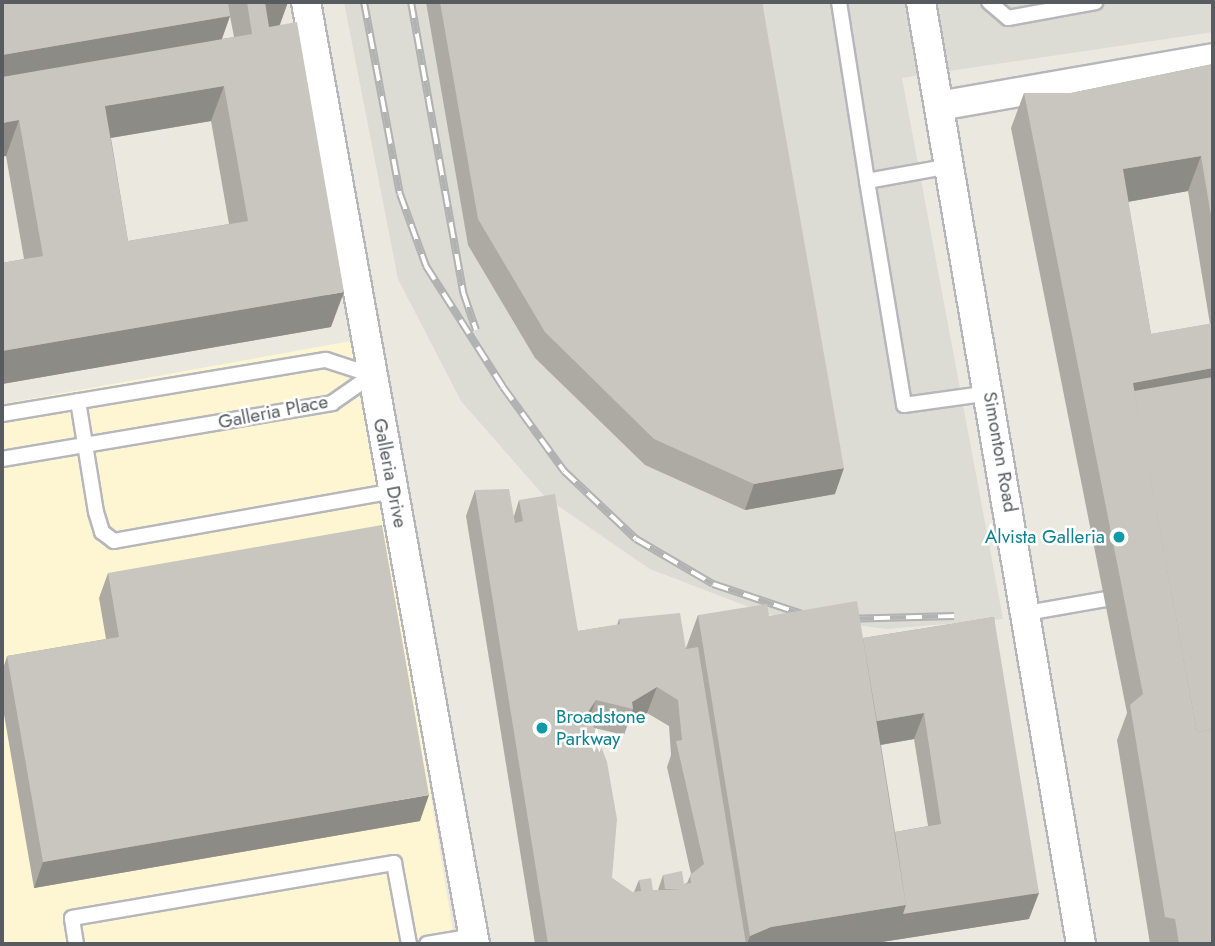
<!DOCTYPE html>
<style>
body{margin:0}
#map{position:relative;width:1215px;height:946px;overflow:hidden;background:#ebe9df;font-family:Jost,sans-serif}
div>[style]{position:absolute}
.commercial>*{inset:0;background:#fef6d2}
.industrial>*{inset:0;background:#dcdbd4}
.roads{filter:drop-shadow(2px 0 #b5b7bc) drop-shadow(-2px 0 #b5b7bc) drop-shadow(0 2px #b5b7bc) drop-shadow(0 -2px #b5b7bc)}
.service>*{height:14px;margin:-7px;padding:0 7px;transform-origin:7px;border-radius:7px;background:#fff}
.minor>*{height:28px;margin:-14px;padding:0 14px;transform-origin:14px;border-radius:14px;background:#fff}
.rail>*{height:8px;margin-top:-4px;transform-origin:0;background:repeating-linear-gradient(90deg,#fff 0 16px,#b1b2b2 0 32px);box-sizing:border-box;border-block:2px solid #b1b2b2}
.wall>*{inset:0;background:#acaaa3}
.shaded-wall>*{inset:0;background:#8c8b85}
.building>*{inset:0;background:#c8c6be}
.dots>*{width:19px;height:19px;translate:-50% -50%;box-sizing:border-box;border:4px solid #fff;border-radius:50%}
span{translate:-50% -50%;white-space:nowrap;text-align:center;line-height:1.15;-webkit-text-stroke:5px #fff;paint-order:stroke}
.street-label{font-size:19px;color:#585b60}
.culture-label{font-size:19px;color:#0d838f}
.right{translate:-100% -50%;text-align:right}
.left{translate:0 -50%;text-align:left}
.frame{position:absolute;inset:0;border:4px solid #585b60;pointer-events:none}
</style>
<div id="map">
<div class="commercial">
<div style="clip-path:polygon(357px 340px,455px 944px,2px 944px,2px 404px)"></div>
</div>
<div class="industrial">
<div style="clip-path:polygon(344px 2px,1213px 2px,1213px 32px,902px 78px,1003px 619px,887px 629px,767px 614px,650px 569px,545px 497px,461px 401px,398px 279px)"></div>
</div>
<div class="roads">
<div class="service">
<div style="left:839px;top:2px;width:181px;rotate:81.1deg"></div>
<div style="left:867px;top:181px;width:84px;rotate:-10.2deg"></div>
<div style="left:989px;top:2px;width:25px;rotate:40deg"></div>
<div style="left:1008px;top:18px;width:89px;rotate:-10.3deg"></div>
<div style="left:867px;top:181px;width:227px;rotate:80.6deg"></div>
<div style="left:904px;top:405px;width:87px;rotate:-7.9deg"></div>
<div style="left:78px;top:401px;width:112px;rotate:80.8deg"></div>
<div style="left:96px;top:512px;width:21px;rotate:73deg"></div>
<div style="left:102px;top:532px;width:15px;rotate:37deg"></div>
<div style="left:114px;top:541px;width:284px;rotate:-10.1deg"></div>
<div style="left:2px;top:414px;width:328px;rotate:-9.5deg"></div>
<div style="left:326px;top:360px;width:48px;rotate:18.1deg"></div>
<div style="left:2px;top:459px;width:335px;rotate:-9.6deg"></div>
<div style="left:332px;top:403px;width:49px;rotate:-35deg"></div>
<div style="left:1027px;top:613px;width:80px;rotate:-10deg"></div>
<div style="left:76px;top:944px;width:26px;rotate:-99deg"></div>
<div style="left:72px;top:918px;width:327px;rotate:-9.7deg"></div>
<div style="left:394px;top:863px;width:82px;rotate:79.5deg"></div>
<div style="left:427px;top:944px;width:48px;rotate:-9.7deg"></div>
</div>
<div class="minor">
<div style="left:306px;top:2px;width:957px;rotate:79.83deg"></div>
<div style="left:921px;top:2px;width:955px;rotate:80.36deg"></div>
<div style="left:939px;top:106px;width:278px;rotate:-9.9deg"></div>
</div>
</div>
<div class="rail">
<div style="left:364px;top:2px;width:195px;rotate:79.4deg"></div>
<div style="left:400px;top:194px;width:77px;rotate:70.1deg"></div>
<div style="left:426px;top:266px;width:143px;rotate:57.5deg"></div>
<div style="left:503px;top:387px;width:104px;rotate:54deg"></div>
<div style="left:564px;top:471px;width:99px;rotate:43.4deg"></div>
<div style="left:636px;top:539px;width:89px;rotate:30.3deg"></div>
<div style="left:713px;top:584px;width:103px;rotate:18.6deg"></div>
<div style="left:411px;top:2px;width:295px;rotate:79.8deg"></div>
<div style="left:463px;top:292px;width:40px;rotate:71.1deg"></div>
<div style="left:842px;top:619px;width:112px;rotate:-1.5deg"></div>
</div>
<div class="wall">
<div style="clip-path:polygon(evenodd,2px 2px,288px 2px,280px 25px,331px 327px,2px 384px,2px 263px,24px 259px,6px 156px,2px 2px,230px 16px,234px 37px,222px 39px,230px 16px,2px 2px,211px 121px,229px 224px,128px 241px,111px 138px,211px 121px)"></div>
<div style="clip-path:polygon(426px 2px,762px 2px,835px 494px,745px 510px,645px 465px,535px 358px,468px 245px)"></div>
<div style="clip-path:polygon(evenodd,1213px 64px,1213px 944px,1150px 944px,1117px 740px,1127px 713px,1011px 128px,1024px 93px,1071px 93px,1213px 64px,1188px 191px,1210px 324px,1151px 334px,1128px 202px,1188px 191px)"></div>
<div style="clip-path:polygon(evenodd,475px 490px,514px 516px,519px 500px,578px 631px,617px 625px,619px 619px,686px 648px,698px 615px,769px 616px,863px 638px,994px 617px,1029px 919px,869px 944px,535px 944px,466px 516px,475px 490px,647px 713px,669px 726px,671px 755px,667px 767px,691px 874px,687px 883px,684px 884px,663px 875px,658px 890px,653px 890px,639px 880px,634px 892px,632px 892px,612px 878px,594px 728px,624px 735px,628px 724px,647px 713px,475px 490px,914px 739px,928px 826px,895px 832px,881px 745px,914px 739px)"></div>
<div style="clip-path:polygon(108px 573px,420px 821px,34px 888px,2px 703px,2px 672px,7px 656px,106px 639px,99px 598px)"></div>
</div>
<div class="shaded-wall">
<div style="clip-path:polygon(261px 2px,288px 2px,279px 26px,251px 31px)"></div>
<div style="clip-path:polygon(230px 16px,221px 41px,2px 79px,2px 55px)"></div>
<div style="clip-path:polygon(224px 86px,211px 121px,92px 141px,105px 106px)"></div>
<div style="clip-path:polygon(19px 120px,6px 156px,2px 157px,2px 123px)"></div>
<div style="clip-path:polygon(1201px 156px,1188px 191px,1110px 205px,1123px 169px)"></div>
<div style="clip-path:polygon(344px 292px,331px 327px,2px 384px,2px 351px)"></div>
<div style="clip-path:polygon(1213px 368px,1213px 401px,1134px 416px,1133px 383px)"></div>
<div style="clip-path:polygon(844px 468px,835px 494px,745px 510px,754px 484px)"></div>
<div style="clip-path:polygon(657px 687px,647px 713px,628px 724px,633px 709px,632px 702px)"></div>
<div style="clip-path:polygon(596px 700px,586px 726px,588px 712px)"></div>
<div style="clip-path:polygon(924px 713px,914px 739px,862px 748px,872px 722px)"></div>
<div style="clip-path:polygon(429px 795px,420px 821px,34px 888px,43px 862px)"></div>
<div style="clip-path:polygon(1039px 893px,1029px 919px,869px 944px,747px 944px,750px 936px,771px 927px,906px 905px)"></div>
</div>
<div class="building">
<div style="clip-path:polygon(2px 2px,228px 2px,230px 16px,2px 55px)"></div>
<div style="clip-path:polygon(evenodd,247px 2px,265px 2px,269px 27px,297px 22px,344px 292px,2px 351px,2px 263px,43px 256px,19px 120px,2px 123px,2px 77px,252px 34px,247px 2px,224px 86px,248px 221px,128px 241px,105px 106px,224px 86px)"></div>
<div style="clip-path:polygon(440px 2px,762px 2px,844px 468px,754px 484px,654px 439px,545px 332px,478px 219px)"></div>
<div style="clip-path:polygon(1213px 64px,1213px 228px,1201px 156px,1123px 169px,1151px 334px,1213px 323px,1213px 368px,1133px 383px,1197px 732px,1213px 729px,1213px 944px,1179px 944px,1175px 919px,1165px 917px,1130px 705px,1143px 694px,1024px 93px,1071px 93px)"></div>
<div style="clip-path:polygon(1213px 377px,1213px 729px,1197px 732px,1134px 391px)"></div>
<div style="clip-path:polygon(evenodd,509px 489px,515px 523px,523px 521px,519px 500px,555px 494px,578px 631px,620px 624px,619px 619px,680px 613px,686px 649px,698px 647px,746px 944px,548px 944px,475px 490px,509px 489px,657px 687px,678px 700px,682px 740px,676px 741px,704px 864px,690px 875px,691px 883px,684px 884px,682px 871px,663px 875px,665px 889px,682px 890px,653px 890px,651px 878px,639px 880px,641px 891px,632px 892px,612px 878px,617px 819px,607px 762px,588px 712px,596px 700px,633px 709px,632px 702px,657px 687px)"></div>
<div style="clip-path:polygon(382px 525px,429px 795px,43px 862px,7px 656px,119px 637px,108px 573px)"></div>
<div style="clip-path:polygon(857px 601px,906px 905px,771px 927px,750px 936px,698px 615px,767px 604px,769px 616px)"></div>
<div style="clip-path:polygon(994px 617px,1039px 893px,903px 914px,906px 905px,895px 832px,941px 824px,924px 713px,877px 721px,863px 638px)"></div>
</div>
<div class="dots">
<div style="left:1119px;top:537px;background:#0f9aa8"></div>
<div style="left:542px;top:728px;background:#0f9aa8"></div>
</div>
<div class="street-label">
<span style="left:273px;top:412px;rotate:-11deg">Galleria Place</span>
<span style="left:1000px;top:452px;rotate:80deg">Simonton Road</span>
<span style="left:390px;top:473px;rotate:79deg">Galleria Drive</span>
</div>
<div class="culture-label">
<span class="right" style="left:1105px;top:537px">Alvista Galleria</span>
<span class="left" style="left:556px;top:728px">Broadstone<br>Parkway</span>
</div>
<div class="frame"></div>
</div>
